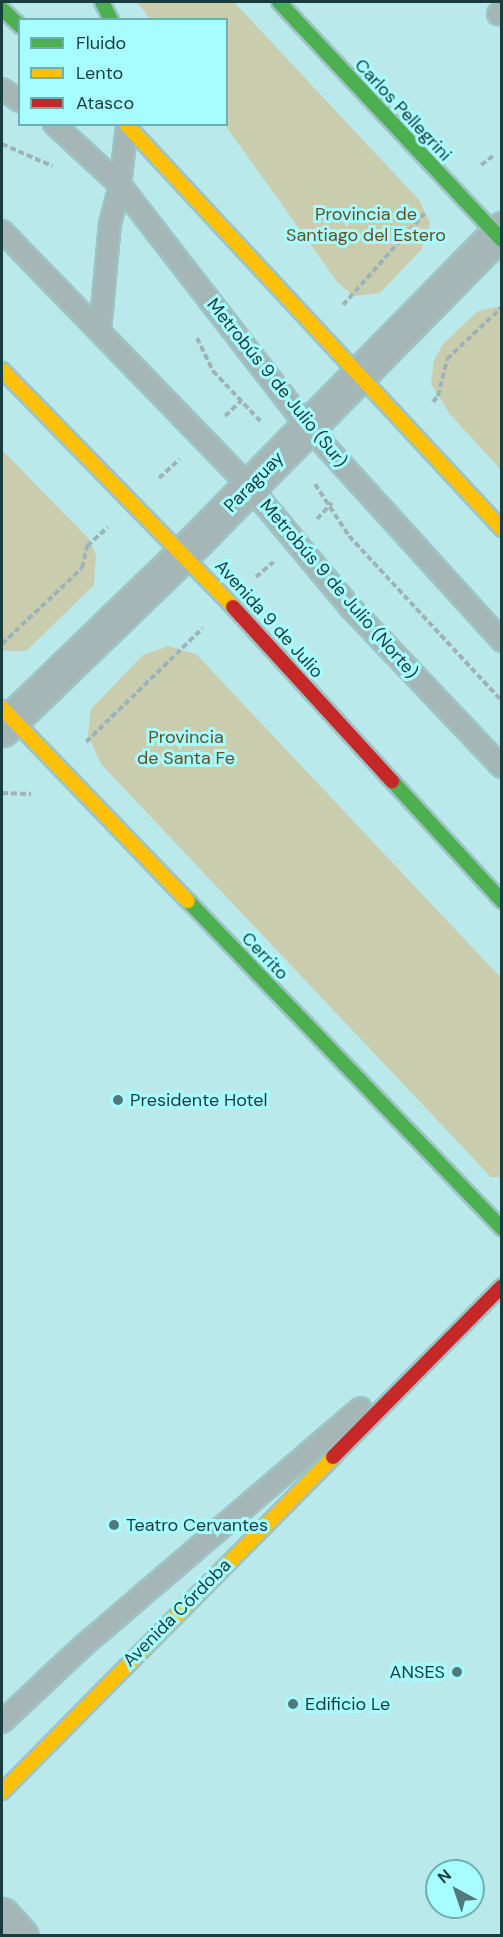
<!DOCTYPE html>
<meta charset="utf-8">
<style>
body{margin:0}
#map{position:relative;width:503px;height:1937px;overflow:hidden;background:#bae9eb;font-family:"DM Sans",sans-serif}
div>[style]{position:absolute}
.green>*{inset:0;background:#caccae}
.path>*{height:4px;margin-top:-2px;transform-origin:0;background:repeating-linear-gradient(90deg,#9eb3b5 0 6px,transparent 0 9px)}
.roads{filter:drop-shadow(2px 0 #9ec3c5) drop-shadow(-2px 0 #9ec3c5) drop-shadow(0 2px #9ec3c5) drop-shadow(0 -2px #9ec3c5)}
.lane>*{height:20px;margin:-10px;padding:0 10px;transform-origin:10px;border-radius:10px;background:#a5b6b6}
.street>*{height:33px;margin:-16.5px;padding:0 16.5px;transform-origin:16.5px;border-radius:16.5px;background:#a5b6b6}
.fast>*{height:14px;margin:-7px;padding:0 7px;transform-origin:7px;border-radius:7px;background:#4caf50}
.slow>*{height:14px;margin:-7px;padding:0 7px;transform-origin:7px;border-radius:7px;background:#ffc107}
.jam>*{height:14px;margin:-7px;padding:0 7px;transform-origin:7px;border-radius:7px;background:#c62828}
.dots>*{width:16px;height:16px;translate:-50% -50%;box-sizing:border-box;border:3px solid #a6fcff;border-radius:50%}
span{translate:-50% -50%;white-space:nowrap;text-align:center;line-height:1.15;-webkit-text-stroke:6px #a6fcff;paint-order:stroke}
.street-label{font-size:18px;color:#193d3f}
.park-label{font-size:18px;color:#674f27}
.poi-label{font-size:18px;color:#193d3f}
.left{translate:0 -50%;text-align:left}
.right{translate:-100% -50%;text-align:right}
.frame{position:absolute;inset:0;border:3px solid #193d3f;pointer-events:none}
.legend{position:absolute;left:18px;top:18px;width:210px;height:108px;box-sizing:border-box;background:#a6fcff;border:2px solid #6eb0b2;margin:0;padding:8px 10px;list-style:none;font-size:18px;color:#193d3f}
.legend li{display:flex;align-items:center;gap:12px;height:30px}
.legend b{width:30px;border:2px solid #6eb0b2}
.north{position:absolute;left:425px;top:1859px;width:60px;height:60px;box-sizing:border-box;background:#a6fcff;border:2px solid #6eb0b2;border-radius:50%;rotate:320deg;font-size:16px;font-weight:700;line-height:24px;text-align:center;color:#193d3f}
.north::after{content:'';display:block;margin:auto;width:21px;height:27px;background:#51797b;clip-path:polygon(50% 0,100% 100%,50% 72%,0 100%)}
</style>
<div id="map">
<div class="green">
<div style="clip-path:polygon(137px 2px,234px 2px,419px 200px,430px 223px,421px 250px,380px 293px,354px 296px,338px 283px,225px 125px,226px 20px,150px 19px)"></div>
<div style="clip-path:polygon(501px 306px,502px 306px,501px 470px,449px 413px,431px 384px,434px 360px,443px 344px,478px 311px)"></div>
<div style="clip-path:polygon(2px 450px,89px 539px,96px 555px,94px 585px,26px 651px,2px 651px)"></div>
<div style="clip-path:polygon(168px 646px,196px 654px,501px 978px,501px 1177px,491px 1177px,101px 764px,88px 735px,91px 709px,143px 655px)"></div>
</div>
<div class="path">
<div style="left:2px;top:144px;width:55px;rotate:23.7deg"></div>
<div style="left:481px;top:165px;width:15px;rotate:-37deg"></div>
<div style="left:343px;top:305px;width:123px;rotate:-48.3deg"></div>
<div style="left:197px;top:338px;width:37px;rotate:64deg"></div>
<div style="left:213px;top:371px;width:70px;rotate:46.7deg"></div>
<div style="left:433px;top:402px;width:8px;rotate:-50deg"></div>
<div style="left:438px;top:396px;width:38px;rotate:-76deg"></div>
<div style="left:447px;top:359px;width:76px;rotate:-43.4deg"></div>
<div style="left:225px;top:416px;width:22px;rotate:-43deg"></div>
<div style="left:159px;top:478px;width:28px;rotate:-42deg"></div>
<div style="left:315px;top:484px;width:62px;rotate:56.8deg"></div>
<div style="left:349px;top:536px;width:225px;rotate:47.2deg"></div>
<div style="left:317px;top:519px;width:22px;rotate:-47deg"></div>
<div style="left:256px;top:577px;width:23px;rotate:-41deg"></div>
<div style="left:2px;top:644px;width:110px;rotate:-43.5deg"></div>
<div style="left:82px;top:568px;width:23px;rotate:-77deg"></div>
<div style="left:87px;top:546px;width:28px;rotate:-42deg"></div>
<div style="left:86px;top:742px;width:163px;rotate:-44.3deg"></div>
<div style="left:2px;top:793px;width:29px;rotate:2deg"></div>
</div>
<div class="roads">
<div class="lane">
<div style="left:498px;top:14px;width:6px;rotate:-45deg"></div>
<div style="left:2px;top:89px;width:22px;rotate:34deg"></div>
<div style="left:54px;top:124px;width:90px;rotate:42.7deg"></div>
<div style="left:120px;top:185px;width:306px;rotate:52.2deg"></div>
<div style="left:308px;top:427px;width:289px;rotate:47.8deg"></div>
<div style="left:2px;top:231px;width:356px;rotate:45.9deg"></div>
<div style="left:250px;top:487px;width:155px;rotate:50.2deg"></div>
<div style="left:349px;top:606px;width:222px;rotate:46.5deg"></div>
<div style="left:100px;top:331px;width:107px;rotate:-84.7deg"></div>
<div style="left:110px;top:224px;width:40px;rotate:-75.6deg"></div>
<div style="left:120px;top:185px;width:60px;rotate:-83.3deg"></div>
<div style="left:2px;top:1722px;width:110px;rotate:-43.2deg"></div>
<div style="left:82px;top:1647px;width:367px;rotate:-40.6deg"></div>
</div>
<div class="street">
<div style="left:2px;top:729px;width:253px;rotate:-44deg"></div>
<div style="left:184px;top:553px;width:454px;rotate:-45.5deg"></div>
<div style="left:2px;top:1915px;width:28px;rotate:48deg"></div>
</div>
<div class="fast">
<div style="left:102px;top:2px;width:20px;rotate:63deg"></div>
<div style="left:279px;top:2px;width:326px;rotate:46.9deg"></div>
<div style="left:2px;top:9px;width:25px;rotate:43deg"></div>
<div style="left:392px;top:781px;width:163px;rotate:47.5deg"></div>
<div style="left:188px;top:901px;width:454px;rotate:46.2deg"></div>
</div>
<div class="slow">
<div style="left:126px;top:124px;width:553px;rotate:47.13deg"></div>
<div style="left:2px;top:370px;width:331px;rotate:45.7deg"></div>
<div style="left:2px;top:708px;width:268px;rotate:46.1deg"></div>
<div style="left:2px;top:1792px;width:471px;rotate:-45.3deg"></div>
</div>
<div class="jam">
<div style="left:233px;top:607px;width:236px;rotate:47.6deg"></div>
<div style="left:333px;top:1457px;width:240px;rotate:-45.3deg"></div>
</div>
</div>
<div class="dots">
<div style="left:118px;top:1100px;background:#51797b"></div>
<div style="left:114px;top:1525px;background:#51797b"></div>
<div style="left:457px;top:1672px;background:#51797b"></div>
<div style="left:293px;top:1704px;background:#51797b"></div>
</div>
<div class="street-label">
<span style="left:403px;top:110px;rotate:47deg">Carlos Pellegrini</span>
<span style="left:277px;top:383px;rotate:51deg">Metrobús 9 de Julio (Sur)</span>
<span style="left:254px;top:482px;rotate:-46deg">Paraguay</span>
<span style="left:339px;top:589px;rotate:49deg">Metrobús 9 de Julio (Norte)</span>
<span style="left:269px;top:619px;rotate:48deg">Avenida 9 de Julio</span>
<span style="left:265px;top:956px;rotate:46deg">Cerrito</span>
<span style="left:177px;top:1613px;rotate:-45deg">Avenida Córdoba</span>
</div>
<div class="park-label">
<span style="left:366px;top:225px">Provincia de<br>Santiago del Estero</span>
<span style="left:186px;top:748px">Provincia<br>de Santa Fe</span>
</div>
<div class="poi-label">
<span class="left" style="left:130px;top:1100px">Presidente Hotel</span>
<span class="left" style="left:126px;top:1525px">Teatro Cervantes</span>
<span class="right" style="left:445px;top:1672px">ANSES</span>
<span class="left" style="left:305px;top:1704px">Edificio Le</span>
</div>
<div class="frame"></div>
<ul class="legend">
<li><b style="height:8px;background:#4caf50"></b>Fluido</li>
<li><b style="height:8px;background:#ffc107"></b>Lento</li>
<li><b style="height:8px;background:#c62828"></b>Atasco</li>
</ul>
<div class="north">N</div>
</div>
